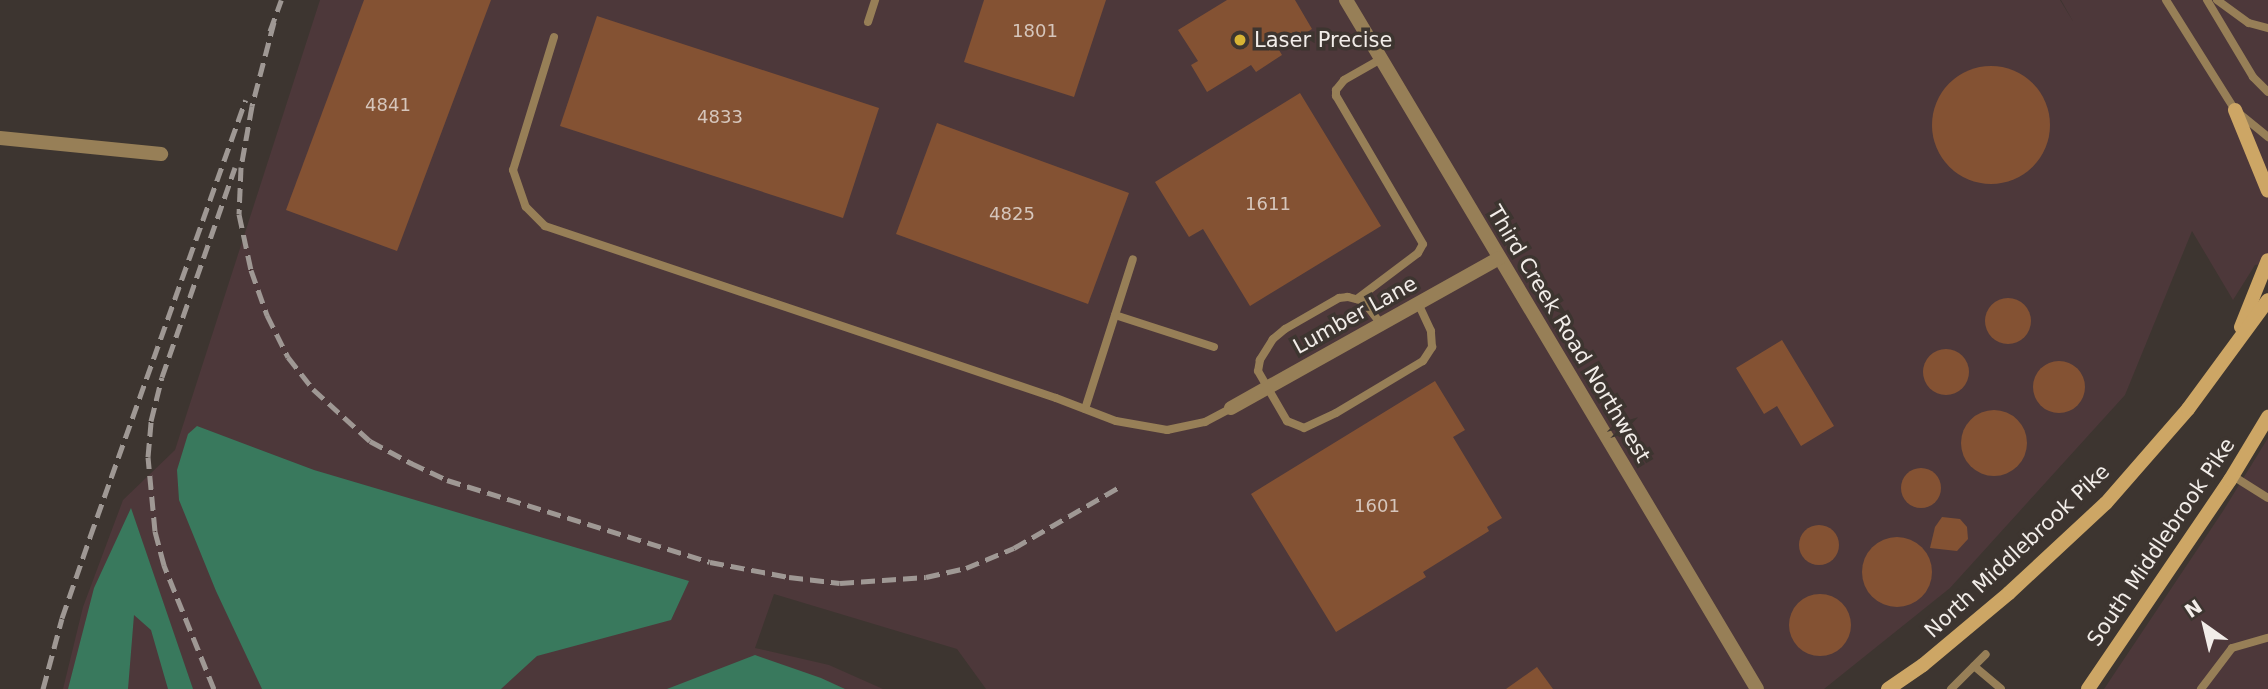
<!DOCTYPE html>
<style>
body{margin:0}
#map{position:relative;width:2268px;height:689px;overflow:hidden;background:#3d3530;font-family:"DejaVu Sans",sans-serif}
div>[style]{position:absolute}
.industrial>*{inset:0;background:#4d383a}
.forest>*{inset:0;background:#39795d}
.building>*{inset:0;background:#845233}
.round{border-radius:50%}
.service>*{height:8px;margin:-4px;padding:0 4px;transform-origin:4px;border-radius:4px;background:#977f57}
.minor>*{height:14px;margin:-7px;padding:0 7px;transform-origin:7px;border-radius:7px;background:#977f57}
.secondary>*{height:14px;margin:-7px;padding:0 7px;transform-origin:7px;border-radius:7px;background:#cda665}
.rail>*{height:5px;margin-top:-2.5px;transform-origin:0;background:repeating-linear-gradient(90deg,#9f9894 0 14px,transparent 0 21px)}
.dots>*{width:19px;height:19px;translate:-50% -50%;box-sizing:border-box;border:4px solid #3d3530;border-radius:50%}
span{translate:-50% -50%;white-space:nowrap;text-align:center;line-height:1.15;-webkit-text-stroke:7px #3d3530;paint-order:stroke}
.number-label{font-size:18px;color:#d6c6bc}
.number-label span{-webkit-text-stroke-width:0}
.poi-label{font-size:21px;color:#f2ede9}
.left{translate:0 -50%;text-align:left}
.street-label{font-size:21px;color:#f2ede9}
.north{position:absolute;left:2170px;top:591px;width:70px;height:70px;-webkit-text-stroke:5px #3d3530;paint-order:stroke;rotate:326deg;font-size:19px;font-weight:700;line-height:28px;text-align:center;color:#f2ede9}
.north::after{content:'';display:block;margin:auto;width:24px;height:32px;background:#f2ede9;clip-path:polygon(50% 0,100% 100%,50% 72%,0 100%)}
</style>
<div id="map">
<div class="industrial">
<div style="clip-path:polygon(320px 0,2060px 0,2074px 23px,2061px 0,2268px 0,2268px 263px,2255px 265px,2233px 300px,2192px 231px,2125px 395px,1950px 588px,1824px 689px,986px 689px,957px 649px,774px 594px,755px 648px,829px 665px,883px 689px,63px 689px,83px 607px,123px 500px,175px 450px)"></div>
<div style="clip-path:polygon(2268px 438px,2268px 689px,2104px 689px,2223px 511px)"></div>
</div>
<div class="forest">
<div style="clip-path:polygon(197px 426px,314px 470px,689px 581px,671px 620px,537px 656px,501px 689px,262px 689px,216px 591px,179px 500px,177px 470px,188px 434px)"></div>
<div style="clip-path:polygon(131px 508px,193px 689px,168px 689px,151px 630px,134px 615px,128px 689px,68px 689px,94px 588px)"></div>
<div style="clip-path:polygon(755px 655px,821px 678px,845px 689px,667px 689px)"></div>
</div>
<div class="building">
<div style="clip-path:polygon(364px 0,491px 0,397px 251px,286px 210px)"></div>
<div style="clip-path:polygon(984px 0,1106px 0,1074px 97px,964px 62px)"></div>
<div style="clip-path:polygon(1227px 0,1295px 0,1312px 29px,1279px 50px,1282px 55px,1256px 72px,1251px 65px,1207px 92px,1191px 65px,1198px 61px,1178px 30px)"></div>
<div style="clip-path:polygon(597px 16px,879px 108px,843px 218px,560px 126px)"></div>
<div class="round" style="left:1932px;top:66px;width:118px;height:118px"></div>
<div style="clip-path:polygon(1300px 93px,1381px 226px,1250px 306px,1203px 229px,1189px 237px,1155px 182px)"></div>
<div style="clip-path:polygon(937px 123px,1129px 193px,1088px 304px,896px 234px)"></div>
<div class="round" style="left:1985px;top:298px;width:46px;height:46px"></div>
<div style="clip-path:polygon(1782px 340px,1834px 426px,1801px 446px,1777px 406px,1764px 414px,1736px 368px)"></div>
<div class="round" style="left:1923px;top:349px;width:46px;height:46px"></div>
<div class="round" style="left:2033px;top:361px;width:52px;height:52px"></div>
<div style="clip-path:polygon(1435px 381px,1465px 430px,1453px 437px,1502px 518px,1487px 527px,1489px 531px,1423px 572px,1426px 577px,1336px 632px,1251px 494px)"></div>
<div class="round" style="left:1961px;top:410px;width:66px;height:66px"></div>
<div class="round" style="left:1901px;top:468px;width:40px;height:40px"></div>
<div style="clip-path:polygon(1942px 517px,1960px 519px,1967px 527px,1968px 539px,1957px 551px,1930px 548px,1935px 527px)"></div>
<div class="round" style="left:1799px;top:525px;width:40px;height:40px"></div>
<div class="round" style="left:1862px;top:537px;width:70px;height:70px"></div>
<div class="round" style="left:1789px;top:594px;width:62px;height:62px"></div>
<div style="clip-path:polygon(1537px 667px,1553px 689px,1506px 689px)"></div>
</div>
<div class="service">
<div style="left:2166px;top:0;width:130px;rotate:57.9deg"></div>
<div style="left:2235px;top:110px;width:43px;rotate:39.3deg"></div>
<div style="left:2207px;top:0;width:90px;rotate:59.1deg"></div>
<div style="left:2253px;top:77px;width:21px;rotate:45deg"></div>
<div style="left:2217px;top:0;width:39px;rotate:36deg"></div>
<div style="left:2249px;top:23px;width:20px;rotate:15deg"></div>
<div style="left:868px;top:22px;width:23px;rotate:-72deg"></div>
<div style="left:554px;top:37px;width:139px;rotate:107.1deg"></div>
<div style="left:513px;top:170px;width:39px;rotate:71deg"></div>
<div style="left:526px;top:207px;width:27px;rotate:45deg"></div>
<div style="left:545px;top:226px;width:539px;rotate:18.6deg"></div>
<div style="left:1056px;top:398px;width:64px;rotate:21deg"></div>
<div style="left:1116px;top:421px;width:52px;rotate:10deg"></div>
<div style="left:1167px;top:430px;width:39px;rotate:-12deg"></div>
<div style="left:1205px;top:422px;width:30px;rotate:-28deg"></div>
<div style="left:1357px;top:299px;width:76px;rotate:-37deg"></div>
<div style="left:1418px;top:253px;width:10px;rotate:-61deg"></div>
<div style="left:1423px;top:244px;width:172px;rotate:-120.4deg"></div>
<div style="left:1336px;top:96px;width:6px;rotate:-90deg"></div>
<div style="left:1336px;top:90px;width:13px;rotate:-51deg"></div>
<div style="left:1344px;top:80px;width:43px;rotate:-29.6deg"></div>
<div style="left:1115px;top:315px;width:104px;rotate:17.9deg"></div>
<div style="left:1381px;top:324px;width:29px;rotate:-128deg"></div>
<div style="left:1363px;top:301px;width:16px;rotate:-165deg"></div>
<div style="left:1348px;top:297px;width:9px;rotate:174deg"></div>
<div style="left:1339px;top:298px;width:62px;rotate:150.1deg"></div>
<div style="left:1285px;top:329px;width:16px;rotate:140deg"></div>
<div style="left:1273px;top:339px;width:25px;rotate:122deg"></div>
<div style="left:1260px;top:360px;width:11px;rotate:100deg"></div>
<div style="left:1258px;top:371px;width:58px;rotate:59.9deg"></div>
<div style="left:1287px;top:421px;width:18px;rotate:22deg"></div>
<div style="left:1304px;top:428px;width:35px;rotate:-25deg"></div>
<div style="left:1336px;top:413px;width:101px;rotate:-30.9deg"></div>
<div style="left:1423px;top:361px;width:17px;rotate:-57deg"></div>
<div style="left:1432px;top:347px;width:16px;rotate:-94deg"></div>
<div style="left:1431px;top:331px;width:31px;rotate:-115deg"></div>
<div style="left:1085px;top:409px;width:157px;rotate:-72.3deg"></div>
<div style="left:2233px;top:476px;width:41px;rotate:32.2deg"></div>
<div style="left:1974px;top:666px;width:35px;rotate:40deg"></div>
<div style="left:1951px;top:689px;width:49px;rotate:-45deg"></div>
<div style="left:2201px;top:689px;width:51px;rotate:-52.9deg"></div>
<div style="left:2232px;top:648px;width:37px;rotate:-16deg"></div>
</div>
<div class="minor">
<div style="left:1346px;top:0;width:802px;rotate:59.18deg"></div>
<div style="left:0;top:138px;width:162px;rotate:5.7deg"></div>
<div style="left:1231px;top:408px;width:307px;rotate:-29.2deg"></div>
</div>
<div class="secondary">
<div style="left:2235px;top:110px;width:87px;rotate:67.8deg"></div>
<div style="left:2241px;top:327px;width:72px;rotate:-68.1deg"></div>
<div style="left:1888px;top:689px;width:42px;rotate:-34.4deg"></div>
<div style="left:1923px;top:665px;width:112px;rotate:-39.9deg"></div>
<div style="left:2009px;top:593px;width:132px;rotate:-42.9deg"></div>
<div style="left:2106px;top:503px;width:125px;rotate:-48.9deg"></div>
<div style="left:2188px;top:409px;width:135px;rotate:-53.7deg"></div>
<div style="left:2088px;top:689px;width:253px;rotate:-55.8deg"></div>
<div style="left:2230px;top:480px;width:74px;rotate:-58.9deg"></div>
</div>
<div class="rail">
<div style="left:274px;top:22px;width:87px;rotate:104.7deg"></div>
<div style="left:252px;top:106px;width:62px;rotate:100.2deg"></div>
<div style="left:241px;top:167px;width:47px;rotate:92.4deg"></div>
<div style="left:239px;top:214px;width:57px;rotate:77.9deg"></div>
<div style="left:251px;top:270px;width:48px;rotate:70.4deg"></div>
<div style="left:267px;top:315px;width:47px;rotate:63.4deg"></div>
<div style="left:288px;top:357px;width:41px;rotate:52deg"></div>
<div style="left:313px;top:389px;width:77px;rotate:42.4deg"></div>
<div style="left:370px;top:441px;width:47px;rotate:28.2deg"></div>
<div style="left:411px;top:463px;width:40px;rotate:25deg"></div>
<div style="left:447px;top:480px;width:275px;rotate:17.3deg"></div>
<div style="left:710px;top:562px;width:80px;rotate:10.8deg"></div>
<div style="left:789px;top:577px;width:51px;rotate:6.7deg"></div>
<div style="left:840px;top:583px;width:86px;rotate:-4deg"></div>
<div style="left:926px;top:577px;width:41px;rotate:-12.7deg"></div>
<div style="left:966px;top:568px;width:52px;rotate:-22.6deg"></div>
<div style="left:1014px;top:548px;width:124px;rotate:-30.1deg"></div>
<div style="left:270px;top:31px;width:33px;rotate:-70deg"></div>
<div style="left:43px;top:689px;width:73px;rotate:-75deg"></div>
<div style="left:62px;top:618px;width:86px;rotate:-70.9deg"></div>
<div style="left:90px;top:537px;width:464px;rotate:-70.4deg"></div>
<div style="left:214px;top:689px;width:134px;rotate:-112deg"></div>
<div style="left:164px;top:565px;width:35px;rotate:-105deg"></div>
<div style="left:155px;top:531px;width:74px;rotate:-95.4deg"></div>
<div style="left:148px;top:457px;width:36px;rotate:-85deg"></div>
<div style="left:151px;top:421px;width:45px;rotate:-76deg"></div>
<div style="left:162px;top:377px;width:222px;rotate:-70.8deg"></div>
</div>
<div class="dots">
<div style="left:1240px;top:40px;background:#d8b434"></div>
</div>
<div class="number-label">
<span style="left:1035px;top:31px">1801</span>
<span style="left:388px;top:105px">4841</span>
<span style="left:720px;top:117px">4833</span>
<span style="left:1268px;top:204px">1611</span>
<span style="left:1012px;top:214px">4825</span>
<span style="left:1377px;top:506px">1601</span>
</div>
<div class="poi-label">
<span class="left" style="left:1254px;top:40px">Laser Precise</span>
</div>
<div class="street-label">
<span style="left:1355px;top:315px;rotate:-29deg">Lumber Lane</span>
<span style="left:1569px;top:334px;rotate:59deg">Third Creek Road Northwest</span>
<span style="left:2161px;top:542px;rotate:-56deg">South Middlebrook Pike</span>
<span style="left:2017px;top:551px;rotate:-43deg">North Middlebrook Pike</span>
</div>
<div class="north">N</div>
</div>
